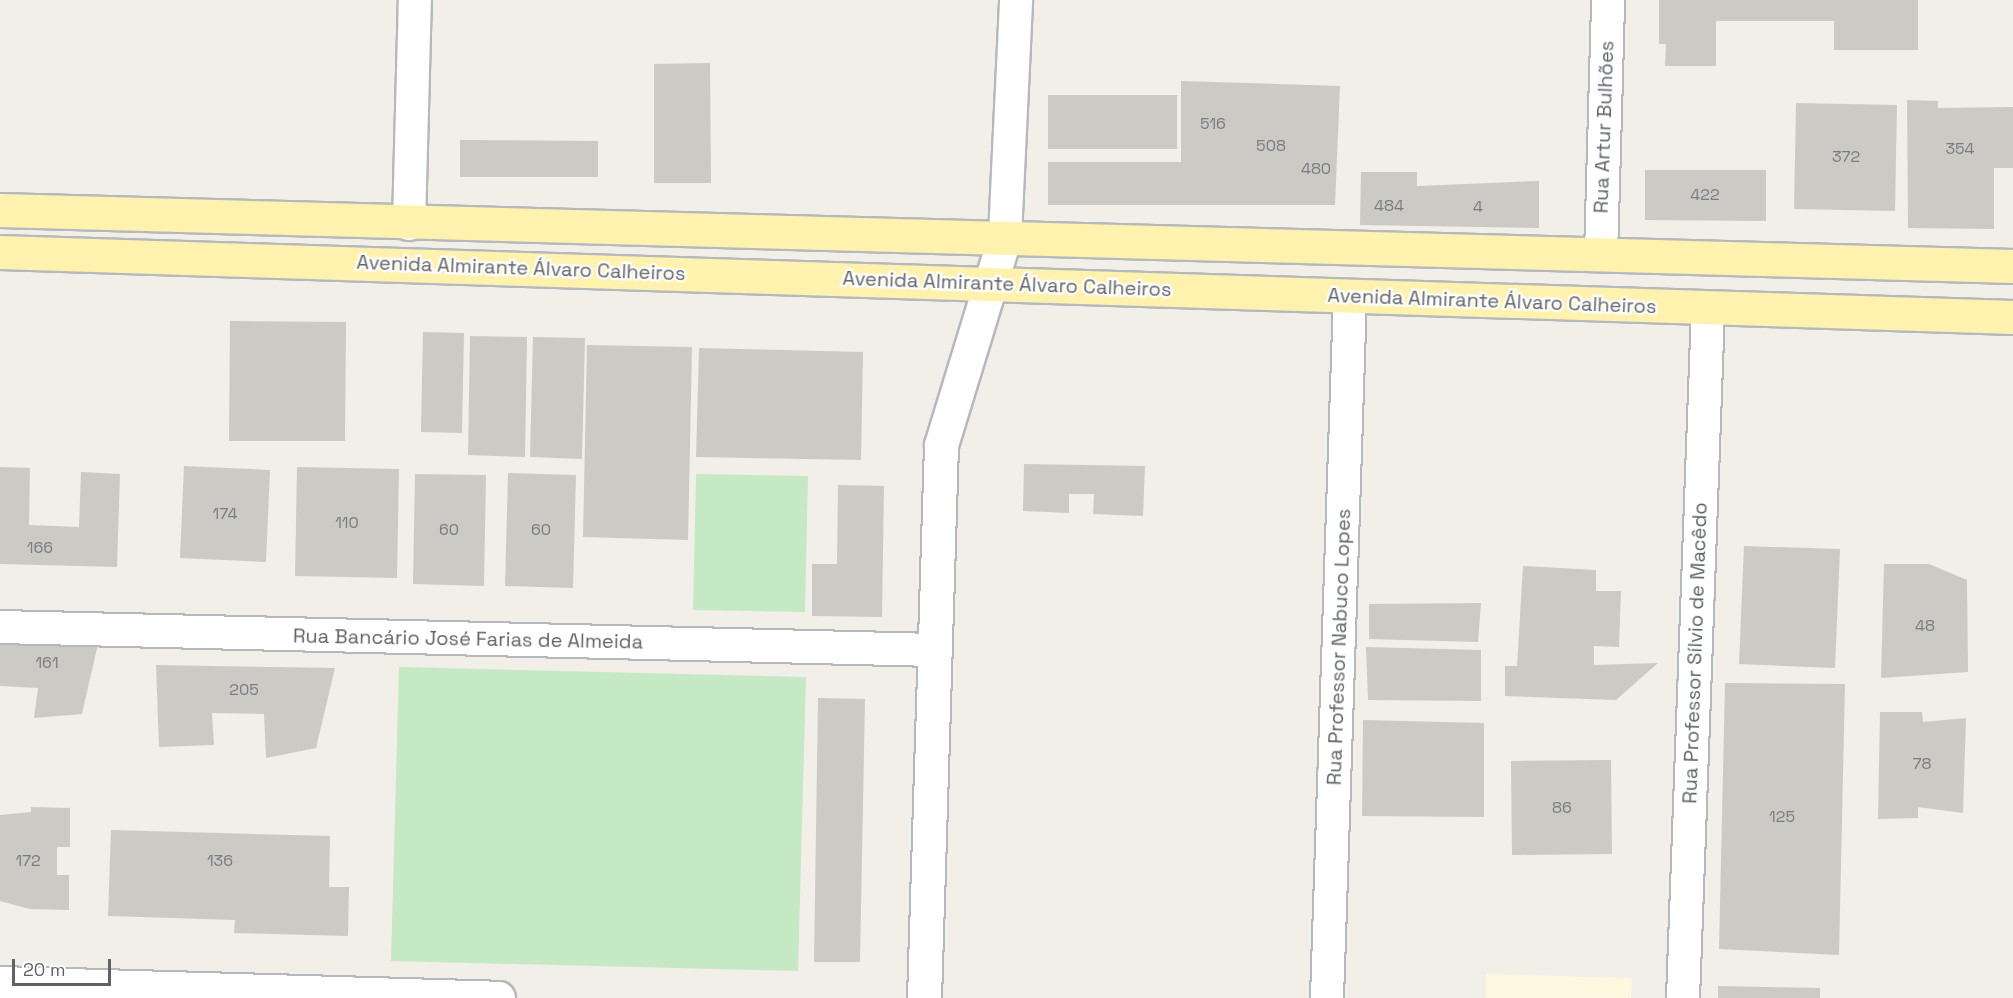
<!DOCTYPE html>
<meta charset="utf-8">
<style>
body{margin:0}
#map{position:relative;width:2013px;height:998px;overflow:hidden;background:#f1efe8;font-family:"Space Grotesk",sans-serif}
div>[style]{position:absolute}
.commercial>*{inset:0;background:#fef7e0}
.green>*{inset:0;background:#c5e8c5}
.building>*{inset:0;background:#cccac5}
.roads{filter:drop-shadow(2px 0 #b5b8bc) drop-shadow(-2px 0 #b5b8bc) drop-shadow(0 2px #b5b8bc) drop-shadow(0 -2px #b5b8bc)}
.minor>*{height:32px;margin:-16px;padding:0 16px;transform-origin:16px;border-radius:16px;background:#fff}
.tertiary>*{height:33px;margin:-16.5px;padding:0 16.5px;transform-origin:16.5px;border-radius:16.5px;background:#fff}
.primary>*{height:33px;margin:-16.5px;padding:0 16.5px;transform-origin:16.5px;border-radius:16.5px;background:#fff2af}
span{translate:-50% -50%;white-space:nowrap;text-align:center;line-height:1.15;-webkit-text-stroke:4.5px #fff;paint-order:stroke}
.number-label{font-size:16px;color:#7a7d7f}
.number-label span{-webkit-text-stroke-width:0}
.street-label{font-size:20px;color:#5f6368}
.scale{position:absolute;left:12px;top:959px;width:99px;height:27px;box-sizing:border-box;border:3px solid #5f6368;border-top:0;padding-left:8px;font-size:18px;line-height:21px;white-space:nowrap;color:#5f6368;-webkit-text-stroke:4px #fff;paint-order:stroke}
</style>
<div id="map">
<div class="commercial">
<div style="clip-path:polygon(1486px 974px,1632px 978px,1631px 998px,1486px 998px)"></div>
</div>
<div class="green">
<div style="clip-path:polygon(696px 474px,808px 476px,805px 612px,693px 610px)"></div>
<div style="clip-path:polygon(399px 667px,806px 677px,798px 971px,391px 961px)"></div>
</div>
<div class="building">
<div style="clip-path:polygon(1659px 0,1918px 0,1918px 50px,1834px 50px,1834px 21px,1716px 21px,1716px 66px,1665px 66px,1666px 44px,1659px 44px)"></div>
<div style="clip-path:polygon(710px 63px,711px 183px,654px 183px,654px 64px)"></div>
<div style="clip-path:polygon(1181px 81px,1340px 86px,1335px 205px,1048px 205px,1048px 162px,1181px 162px)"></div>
<div style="clip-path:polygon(1048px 95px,1177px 95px,1177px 149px,1048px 149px)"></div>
<div style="clip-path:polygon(1907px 100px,1938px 101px,1938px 108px,2013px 107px,2013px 168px,1994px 168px,1994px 229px,1908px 228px)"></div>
<div style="clip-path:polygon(1796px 103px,1897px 105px,1895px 211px,1794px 209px)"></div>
<div style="clip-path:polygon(460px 140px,598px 141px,598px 177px,460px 177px)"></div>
<div style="clip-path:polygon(1645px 170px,1766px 170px,1766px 221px,1645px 220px)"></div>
<div style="clip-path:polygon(1361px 172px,1417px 172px,1417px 186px,1539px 181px,1539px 228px,1360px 225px)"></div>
<div style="clip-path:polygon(230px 321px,346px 322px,345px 441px,229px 441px)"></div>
<div style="clip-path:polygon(423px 332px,464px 333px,462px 433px,421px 432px)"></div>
<div style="clip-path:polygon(470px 336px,527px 337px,525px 457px,468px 455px)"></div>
<div style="clip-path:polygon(533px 337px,585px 338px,582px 459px,530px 457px)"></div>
<div style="clip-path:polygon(587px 345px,692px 347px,688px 540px,583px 537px)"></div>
<div style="clip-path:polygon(699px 348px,863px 352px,861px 460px,696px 457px)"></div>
<div style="clip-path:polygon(1024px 464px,1145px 466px,1143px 516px,1093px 514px,1094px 494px,1069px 494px,1069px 513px,1023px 511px)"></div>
<div style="clip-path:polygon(184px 466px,270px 470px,266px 562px,180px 558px)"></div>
<div style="clip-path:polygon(0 467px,30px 468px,29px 525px,79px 527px,81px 472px,120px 474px,117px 567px,0 564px)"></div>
<div style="clip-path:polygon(297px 467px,399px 469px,397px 578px,295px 576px)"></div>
<div style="clip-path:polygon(508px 473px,576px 475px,573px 588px,505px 586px)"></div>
<div style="clip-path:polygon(415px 474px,486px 475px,484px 586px,413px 584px)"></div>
<div style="clip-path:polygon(838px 485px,884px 486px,882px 617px,812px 616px,812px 564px,837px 564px)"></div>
<div style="clip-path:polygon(1744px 546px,1840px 549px,1835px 668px,1739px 664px)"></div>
<div style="clip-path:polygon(1884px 564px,1929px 564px,1967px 580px,1968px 672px,1881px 678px)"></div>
<div style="clip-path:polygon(1523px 566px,1596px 570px,1596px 591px,1621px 591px,1619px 647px,1594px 646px,1594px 665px,1658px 663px,1616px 700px,1505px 696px,1505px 666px,1517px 666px)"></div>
<div style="clip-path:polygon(1481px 603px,1478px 642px,1369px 639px,1369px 604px)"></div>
<div style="clip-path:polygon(100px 635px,82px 714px,34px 718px,38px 688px,0 686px,0 640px)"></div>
<div style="clip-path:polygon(1366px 647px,1481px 650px,1481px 701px,1368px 700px)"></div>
<div style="clip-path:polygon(156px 665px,335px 668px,316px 748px,266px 758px,264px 714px,212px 713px,214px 745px,159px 747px)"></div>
<div style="clip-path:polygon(1725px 683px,1845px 684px,1839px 955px,1719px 949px)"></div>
<div style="clip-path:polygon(818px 698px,865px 699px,860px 962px,814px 962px)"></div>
<div style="clip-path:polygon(1880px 712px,1922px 712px,1923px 722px,1966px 718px,1963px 813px,1918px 807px,1918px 818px,1878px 819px)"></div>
<div style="clip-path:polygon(1363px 720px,1484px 723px,1484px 817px,1362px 816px)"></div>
<div style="clip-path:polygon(1611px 760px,1612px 854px,1512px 855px,1511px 761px)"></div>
<div style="clip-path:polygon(31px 807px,70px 808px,70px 847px,57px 847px,57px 875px,69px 875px,69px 910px,30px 909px,0 901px,0 815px,31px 812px)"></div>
<div style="clip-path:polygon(111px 830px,330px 836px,329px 887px,349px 887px,348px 936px,234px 933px,235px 920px,108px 916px)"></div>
<div style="clip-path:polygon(1718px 986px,1820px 988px,1820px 998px,1718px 998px)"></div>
</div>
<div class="roads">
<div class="minor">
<div style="left:409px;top:224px;width:224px;rotate:-88.5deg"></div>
<div style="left:1005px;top:236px;width:236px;rotate:-87.3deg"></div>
<div style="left:1601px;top:255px;width:255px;rotate:-88.4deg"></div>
<div style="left:0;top:627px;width:936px;rotate:1.41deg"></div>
<div style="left:0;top:983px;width:499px;rotate:1.7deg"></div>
<div style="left:1327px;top:998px;width:702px;rotate:-88.12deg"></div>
<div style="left:1683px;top:998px;width:689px;rotate:-87.92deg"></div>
</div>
<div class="tertiary">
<div style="left:924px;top:998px;width:553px;rotate:-88.24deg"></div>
<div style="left:941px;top:445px;width:219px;rotate:-73deg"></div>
</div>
<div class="primary">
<div style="left:0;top:210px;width:2014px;rotate:1.59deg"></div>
<div style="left:0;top:252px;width:2014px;rotate:1.85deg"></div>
</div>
</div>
<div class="number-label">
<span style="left:1213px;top:124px">516</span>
<span style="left:1271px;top:146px">508</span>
<span style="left:1960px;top:149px">354</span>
<span style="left:1846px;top:157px">372</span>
<span style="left:1316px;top:169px">480</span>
<span style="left:1705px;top:195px">422</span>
<span style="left:1389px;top:206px">484</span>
<span style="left:1478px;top:207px">4</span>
<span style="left:225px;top:514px">174</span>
<span style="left:347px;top:523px">110</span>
<span style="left:449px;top:530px">60</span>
<span style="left:541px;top:530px">60</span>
<span style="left:40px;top:548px">166</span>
<span style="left:1925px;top:626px">48</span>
<span style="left:47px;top:663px">161</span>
<span style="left:244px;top:690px">205</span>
<span style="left:1922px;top:764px">78</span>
<span style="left:1562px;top:808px">86</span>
<span style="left:1782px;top:817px">125</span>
<span style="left:28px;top:861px">172</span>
<span style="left:220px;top:861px">136</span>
</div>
<div class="street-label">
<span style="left:1604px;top:127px;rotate:-88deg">Rua Artur Bulhões</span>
<span style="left:521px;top:268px;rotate:2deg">Avenida Almirante Álvaro Calheiros</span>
<span style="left:1007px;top:284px;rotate:2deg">Avenida Almirante Álvaro Calheiros</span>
<span style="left:1492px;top:301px;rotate:2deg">Avenida Almirante Álvaro Calheiros</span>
<span style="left:468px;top:639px;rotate:1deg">Rua Bancário José Farias de Almeida</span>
<span style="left:1339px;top:647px;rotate:-88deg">Rua Professor Nabuco Lopes</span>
<span style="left:1695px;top:653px;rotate:-88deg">Rua Professor Sílvio de Macêdo</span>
</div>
<div class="scale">20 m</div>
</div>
